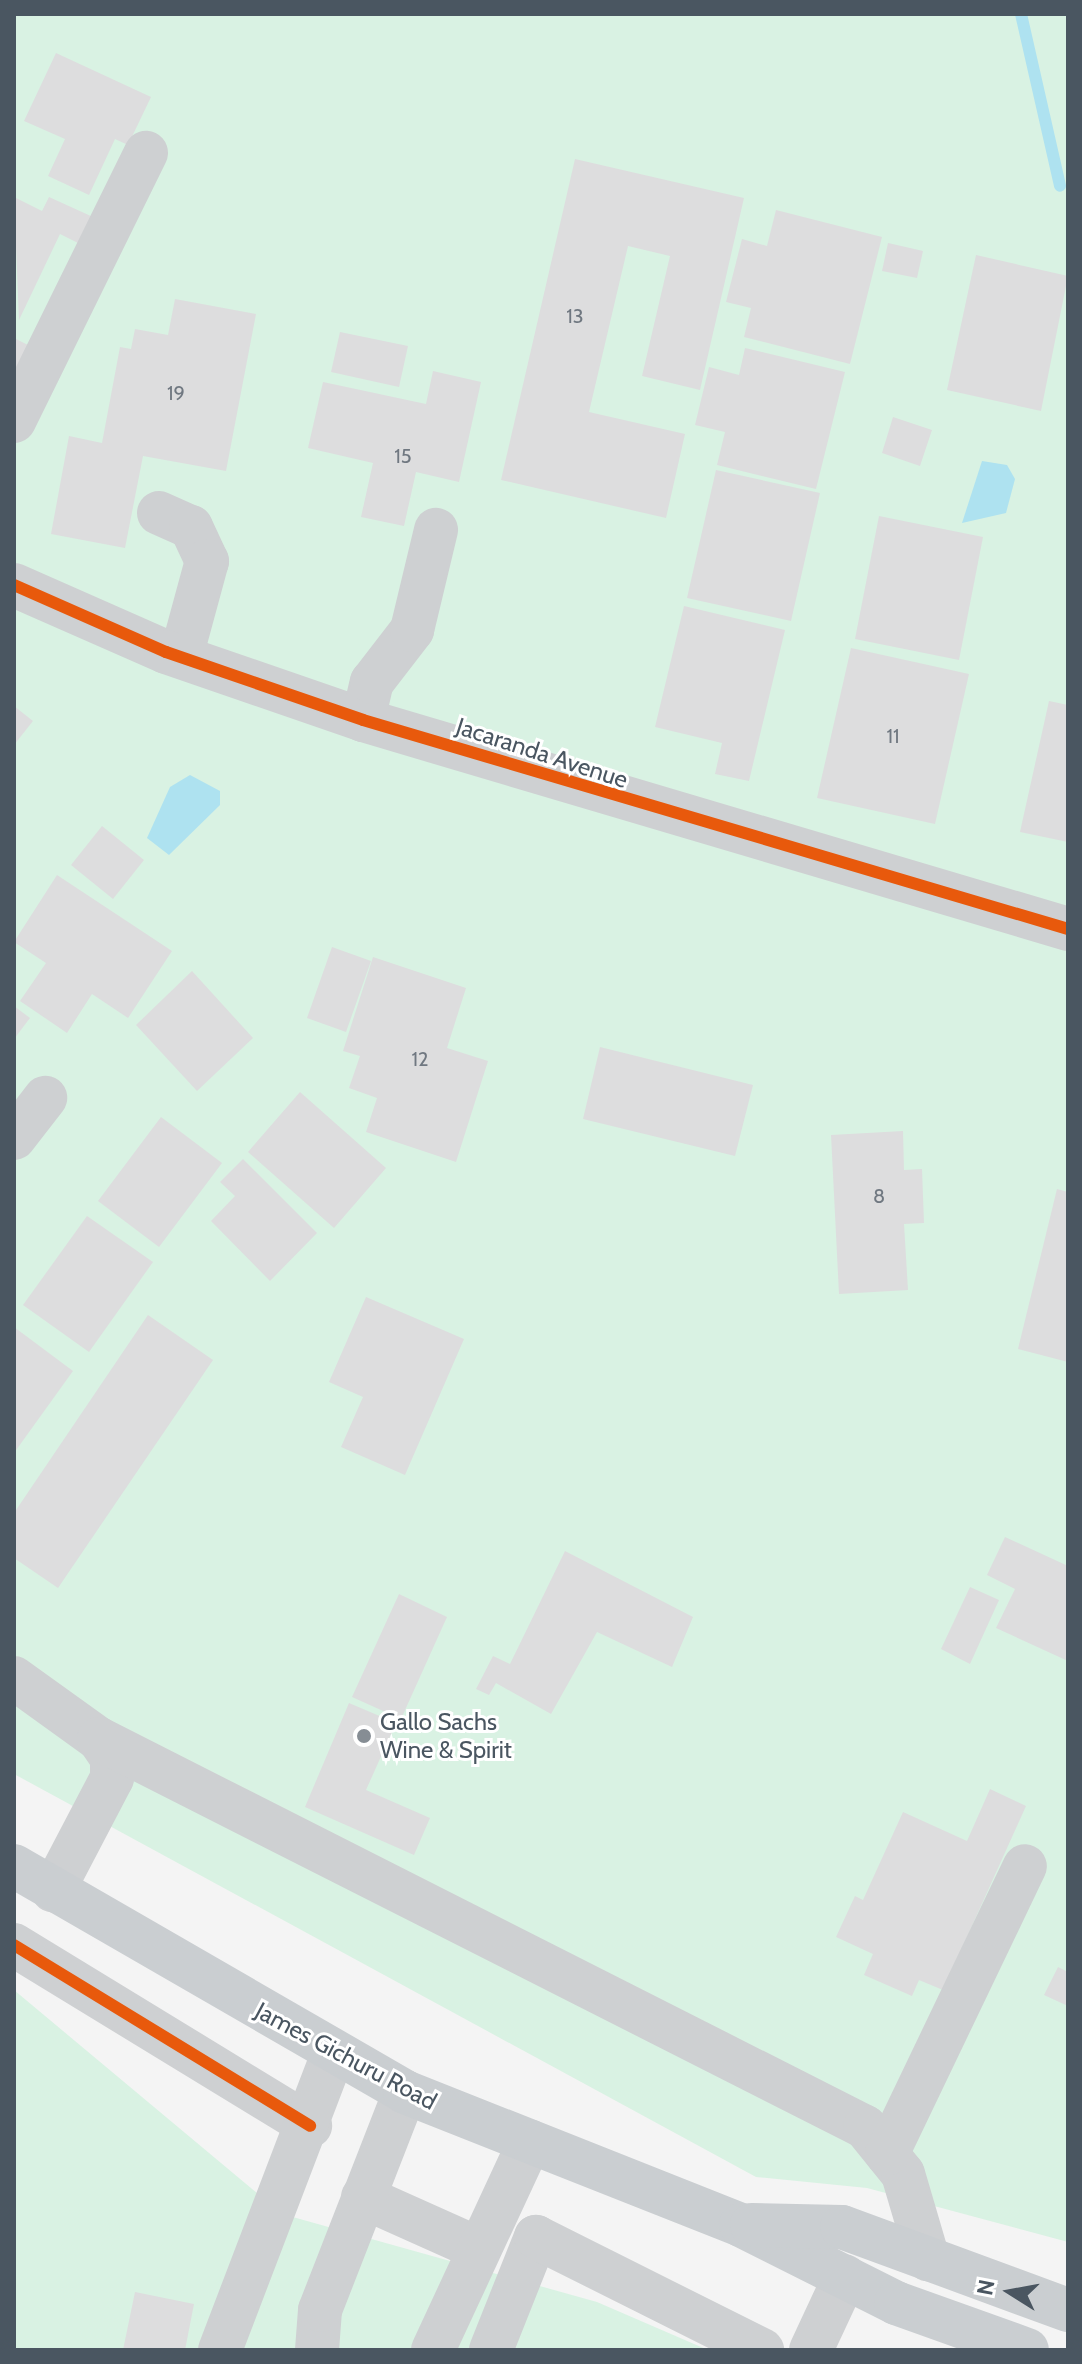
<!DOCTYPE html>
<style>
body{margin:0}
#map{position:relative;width:1082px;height:2364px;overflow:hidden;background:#f4f4f4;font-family:Cabin,sans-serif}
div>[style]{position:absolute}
.green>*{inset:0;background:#d9f2e3}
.water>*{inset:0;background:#aee2f0}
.stream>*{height:12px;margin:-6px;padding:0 6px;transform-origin:6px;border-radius:6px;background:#aee2f0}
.building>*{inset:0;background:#ddddde}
.minor>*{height:44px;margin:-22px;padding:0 22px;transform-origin:22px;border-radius:22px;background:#ced0d2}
.major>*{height:44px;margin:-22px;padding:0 22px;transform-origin:22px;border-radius:22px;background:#caced1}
.cycleway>*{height:12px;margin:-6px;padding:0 6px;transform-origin:6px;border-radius:6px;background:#e8590c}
.dots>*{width:22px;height:22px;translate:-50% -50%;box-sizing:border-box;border:4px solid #fff;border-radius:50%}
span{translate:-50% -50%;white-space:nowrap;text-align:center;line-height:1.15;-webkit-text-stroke:6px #fff;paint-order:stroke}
.number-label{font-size:20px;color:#707881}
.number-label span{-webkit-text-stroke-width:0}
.street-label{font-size:24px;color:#4a5661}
.poi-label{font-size:24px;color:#4a5661}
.left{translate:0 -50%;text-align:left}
.frame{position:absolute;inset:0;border:16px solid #4a5661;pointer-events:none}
.north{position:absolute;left:970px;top:2252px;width:80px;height:80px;-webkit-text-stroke:6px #fff;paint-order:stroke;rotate:281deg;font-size:22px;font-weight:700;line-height:32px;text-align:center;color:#4a5661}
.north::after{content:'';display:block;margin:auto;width:28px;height:36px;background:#4a5661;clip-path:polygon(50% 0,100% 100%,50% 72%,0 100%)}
</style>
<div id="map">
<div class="green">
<div style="clip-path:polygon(14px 14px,1068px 14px,1068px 2242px,867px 2188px,756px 2177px,14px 1774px)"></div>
<div style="clip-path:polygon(14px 1990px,282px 2214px,597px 2302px,708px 2350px,14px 2350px)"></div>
</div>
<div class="water">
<div style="clip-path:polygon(982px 461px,1007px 465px,1015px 479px,1006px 513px,962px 523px)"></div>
<div style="clip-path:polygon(190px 775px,220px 791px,220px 805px,169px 855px,147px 838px,170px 787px)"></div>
</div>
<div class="stream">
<div style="left:1021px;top:14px;width:176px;rotate:77.2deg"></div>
</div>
<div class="building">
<div style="clip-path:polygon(56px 53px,151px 97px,128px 145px,115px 139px,89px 195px,48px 176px,65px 139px,24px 121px)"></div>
<div style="clip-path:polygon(575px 159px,744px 198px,700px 390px,642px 376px,670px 256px,628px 246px,589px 412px,685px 434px,666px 518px,501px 480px)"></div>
<div style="clip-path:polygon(14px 197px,42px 211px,49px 197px,93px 217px,80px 244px,60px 234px,19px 320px)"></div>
<div style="clip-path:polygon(776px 210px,882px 237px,850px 364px,744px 337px,751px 308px,726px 302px,742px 239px,767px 246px)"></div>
<div style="clip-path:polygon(888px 243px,923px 251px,917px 278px,882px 271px)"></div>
<div style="clip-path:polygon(976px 255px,1068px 276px,1041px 411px,947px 390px)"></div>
<div style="clip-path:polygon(175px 299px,256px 314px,226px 471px,143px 456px,125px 548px,51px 534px,69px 436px,102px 443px,120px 347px,131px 349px,135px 329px,168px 335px)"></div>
<div style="clip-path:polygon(340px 332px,408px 346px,399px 387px,331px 372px)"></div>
<div style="clip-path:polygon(14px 338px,30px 346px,14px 380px)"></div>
<div style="clip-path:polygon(745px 348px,845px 372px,816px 489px,717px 465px,725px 432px,695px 425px,709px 367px,739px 375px)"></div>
<div style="clip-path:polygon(433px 371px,481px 382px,459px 482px,416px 472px,404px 526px,361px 517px,373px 463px,308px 448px,323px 382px,426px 404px)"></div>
<div style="clip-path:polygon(893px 417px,932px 430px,920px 466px,882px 453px)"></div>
<div style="clip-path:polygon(716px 470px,820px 493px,791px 621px,687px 598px)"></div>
<div style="clip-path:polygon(879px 516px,983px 537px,959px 660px,855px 639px)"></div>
<div style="clip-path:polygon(684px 606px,785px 630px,749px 781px,715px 774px,722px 743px,655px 727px)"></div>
<div style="clip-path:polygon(851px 648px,969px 674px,935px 824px,817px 798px)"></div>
<div style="clip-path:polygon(1049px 701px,1068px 705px,1068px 842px,1020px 832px)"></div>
<div style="clip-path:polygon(14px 706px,33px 721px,14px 745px)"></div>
<div style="clip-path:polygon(102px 826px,144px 860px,113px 899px,71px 865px)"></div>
<div style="clip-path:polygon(57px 875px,172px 951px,128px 1018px,92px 994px,67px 1033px,20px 1001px,46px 963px,14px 942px)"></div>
<div style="clip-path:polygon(332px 947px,371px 961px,346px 1032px,307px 1018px)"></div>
<div style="clip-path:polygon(373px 957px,466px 988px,447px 1048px,488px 1061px,456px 1162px,366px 1132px,377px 1098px,349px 1088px,360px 1056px,343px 1051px)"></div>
<div style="clip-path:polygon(192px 971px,253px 1038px,197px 1091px,136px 1025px)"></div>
<div style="clip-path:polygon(14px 1006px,30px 1018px,14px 1039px)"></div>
<div style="clip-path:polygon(600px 1047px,753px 1085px,735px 1156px,583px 1119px)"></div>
<div style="clip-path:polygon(300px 1092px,386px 1168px,334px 1228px,248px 1152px)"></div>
<div style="clip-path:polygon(161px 1117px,222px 1163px,159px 1247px,98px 1201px)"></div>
<div style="clip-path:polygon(903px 1131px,904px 1170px,922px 1169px,924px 1223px,904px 1224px,908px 1290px,839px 1294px,831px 1135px)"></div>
<div style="clip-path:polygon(243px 1159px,317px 1233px,270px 1281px,211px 1221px,235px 1196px,220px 1182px)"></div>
<div style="clip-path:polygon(1057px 1189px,1068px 1192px,1068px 1362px,1018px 1349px)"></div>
<div style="clip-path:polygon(87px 1216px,153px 1262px,89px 1352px,23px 1305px)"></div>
<div style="clip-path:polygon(366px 1297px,464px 1339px,405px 1475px,341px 1447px,363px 1397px,329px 1382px)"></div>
<div style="clip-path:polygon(148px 1315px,213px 1360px,58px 1588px,14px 1558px,14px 1513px)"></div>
<div style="clip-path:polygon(14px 1327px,73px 1371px,14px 1453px)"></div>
<div style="clip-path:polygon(1005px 1537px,1068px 1566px,1068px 1661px,996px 1628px,1015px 1589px,987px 1575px)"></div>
<div style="clip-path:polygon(565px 1551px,693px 1617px,672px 1667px,597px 1632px,551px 1714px,496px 1683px,489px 1695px,476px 1689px,493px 1656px,510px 1664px)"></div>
<div style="clip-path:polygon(970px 1587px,999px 1600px,970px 1664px,941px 1649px)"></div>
<div style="clip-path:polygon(399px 1594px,447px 1617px,401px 1719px,352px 1697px)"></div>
<div style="clip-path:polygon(349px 1703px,396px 1723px,366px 1790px,430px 1818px,414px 1855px,305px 1807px)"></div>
<div style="clip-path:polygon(990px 1789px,1026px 1806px,943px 1990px,919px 1980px,912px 1996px,864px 1975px,873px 1954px,836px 1937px,855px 1896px,863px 1900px,903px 1812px,967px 1841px)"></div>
<div style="clip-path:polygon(1058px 1967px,1068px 1972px,1068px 2006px,1044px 1995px)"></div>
<div style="clip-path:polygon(135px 2292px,194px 2304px,185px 2350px,123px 2350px)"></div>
</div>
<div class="minor">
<div style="left:14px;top:421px;width:299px;rotate:-63.8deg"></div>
<div style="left:159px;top:513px;width:35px;rotate:24deg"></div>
<div style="left:191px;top:527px;width:38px;rotate:65deg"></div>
<div style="left:207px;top:561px;width:99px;rotate:105.2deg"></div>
<div style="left:14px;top:585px;width:166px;rotate:23.8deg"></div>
<div style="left:166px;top:652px;width:208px;rotate:19deg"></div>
<div style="left:363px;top:720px;width:735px;rotate:16.51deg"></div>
<div style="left:363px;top:720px;width:39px;rotate:-77deg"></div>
<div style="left:372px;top:682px;width:66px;rotate:-52.4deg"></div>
<div style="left:412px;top:630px;width:103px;rotate:-76.5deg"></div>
<div style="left:14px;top:1138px;width:51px;rotate:-52.2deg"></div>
<div style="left:14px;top:1678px;width:105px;rotate:35.7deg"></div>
<div style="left:99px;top:1739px;width:23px;rotate:56deg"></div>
<div style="left:112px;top:1758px;width:20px;rotate:90deg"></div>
<div style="left:112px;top:1778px;width:127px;rotate:117.6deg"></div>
<div style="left:99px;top:1739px;width:859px;rotate:26.86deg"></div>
<div style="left:865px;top:2127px;width:60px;rotate:51deg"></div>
<div style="left:903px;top:2174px;width:89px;rotate:73.6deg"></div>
<div style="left:14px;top:1945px;width:347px;rotate:31.4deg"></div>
<div style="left:887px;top:2154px;width:319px;rotate:-64.4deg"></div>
<div style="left:363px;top:2197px;width:123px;rotate:24.1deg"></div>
<div style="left:220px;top:2350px;width:317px;rotate:-69.1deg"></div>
<div style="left:317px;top:2350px;width:40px;rotate:-85.7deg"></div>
<div style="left:320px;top:2310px;width:234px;rotate:-68.7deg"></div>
<div style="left:433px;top:2350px;width:230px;rotate:-65.1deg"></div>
<div style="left:491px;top:2350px;width:122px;rotate:-68.3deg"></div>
<div style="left:536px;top:2237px;width:253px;rotate:26.6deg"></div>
<div style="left:811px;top:2350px;width:81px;rotate:-65deg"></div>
</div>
<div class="major">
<div style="left:14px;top:1866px;width:452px;rotate:30deg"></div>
<div style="left:405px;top:2092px;width:361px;rotate:21.6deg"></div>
<div style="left:741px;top:2225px;width:174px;rotate:26.7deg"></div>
<div style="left:896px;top:2303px;width:139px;rotate:19.7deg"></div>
<div style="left:752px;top:2225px;width:90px;rotate:1.3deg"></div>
<div style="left:842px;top:2227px;width:241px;rotate:20.2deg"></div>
</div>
<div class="cycleway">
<div style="left:14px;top:585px;width:166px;rotate:23.8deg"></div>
<div style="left:166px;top:652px;width:208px;rotate:19deg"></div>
<div style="left:363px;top:720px;width:735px;rotate:16.51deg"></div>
<div style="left:14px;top:1945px;width:347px;rotate:31.4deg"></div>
</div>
<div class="dots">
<div style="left:364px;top:1736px;background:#868d94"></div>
</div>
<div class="number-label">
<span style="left:575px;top:316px">13</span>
<span style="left:176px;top:393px">19</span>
<span style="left:403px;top:456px">15</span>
<span style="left:893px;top:736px">11</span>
<span style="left:420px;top:1059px">12</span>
<span style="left:879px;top:1196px">8</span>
</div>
<div class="street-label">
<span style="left:542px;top:753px;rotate:18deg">Jacaranda Avenue</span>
<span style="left:346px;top:2056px;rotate:28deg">James Gichuru Road</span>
</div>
<div class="poi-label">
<span class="left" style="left:380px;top:1736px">Gallo Sachs<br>Wine &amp; Spirit</span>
</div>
<div class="frame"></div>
<div class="north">N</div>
</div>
